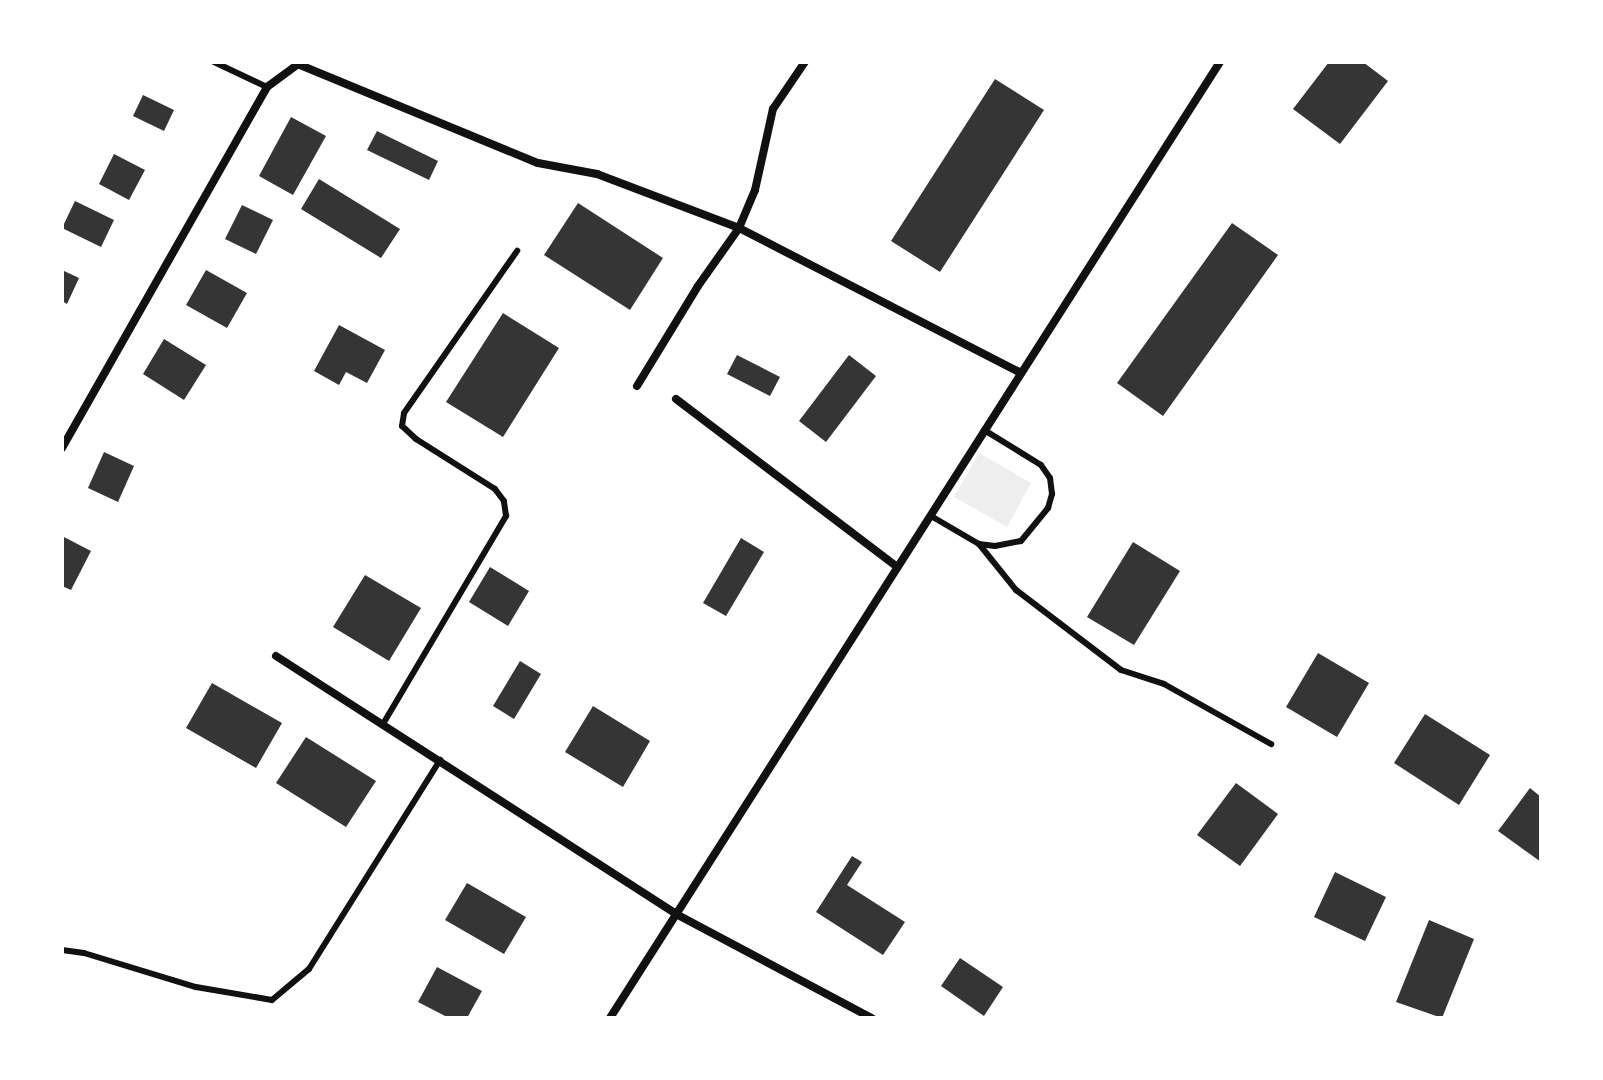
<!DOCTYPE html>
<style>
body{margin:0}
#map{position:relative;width:1603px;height:1080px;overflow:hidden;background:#fff;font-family:"Alegreya Sans",sans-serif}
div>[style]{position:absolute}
.green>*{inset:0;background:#eee}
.building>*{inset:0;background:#353535}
.service>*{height:6px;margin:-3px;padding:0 3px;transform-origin:3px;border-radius:3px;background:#111}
.minor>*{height:8px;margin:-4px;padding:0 4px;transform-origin:4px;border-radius:4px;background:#111}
span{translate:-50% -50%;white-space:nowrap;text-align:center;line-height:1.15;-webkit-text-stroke:7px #fff;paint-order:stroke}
.frame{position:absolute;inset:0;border:64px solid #fff;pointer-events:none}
</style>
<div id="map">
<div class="green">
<div style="clip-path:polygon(979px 453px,1031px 483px,1007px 527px,954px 497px)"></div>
</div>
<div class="building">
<div style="clip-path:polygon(1329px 62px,1363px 62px,1388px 81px,1340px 144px,1293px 109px)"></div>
<div style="clip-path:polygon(995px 79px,1044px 110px,940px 272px,891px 241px)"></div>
<div style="clip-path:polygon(143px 95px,174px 110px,164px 131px,133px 116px)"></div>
<div style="clip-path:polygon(291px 117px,326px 136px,293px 195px,259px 176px)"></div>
<div style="clip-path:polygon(377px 131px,438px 161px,429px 180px,367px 150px)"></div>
<div style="clip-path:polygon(114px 154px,145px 170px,129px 200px,99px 184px)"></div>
<div style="clip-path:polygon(319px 179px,400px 229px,381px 258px,301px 209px)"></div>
<div style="clip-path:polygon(75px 201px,114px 220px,101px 247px,62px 228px)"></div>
<div style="clip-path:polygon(578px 203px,663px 258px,630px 310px,544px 255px)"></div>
<div style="clip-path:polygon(242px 205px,273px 220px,256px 254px,225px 239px)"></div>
<div style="clip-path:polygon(1232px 223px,1278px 255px,1163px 416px,1117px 383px)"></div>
<div style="clip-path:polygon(62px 270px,79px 278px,67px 304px,62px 301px)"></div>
<div style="clip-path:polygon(206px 270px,247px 293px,227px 328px,186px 305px)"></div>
<div style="clip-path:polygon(503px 313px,559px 348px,503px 437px,446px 402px)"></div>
<div style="clip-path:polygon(339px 325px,385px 350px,367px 383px,346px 372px,339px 385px,314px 371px)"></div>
<div style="clip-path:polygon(164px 339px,206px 365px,184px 400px,143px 374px)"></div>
<div style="clip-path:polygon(737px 355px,780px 377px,770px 396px,727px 374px)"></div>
<div style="clip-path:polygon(849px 355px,876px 376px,826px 442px,799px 421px)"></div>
<div style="clip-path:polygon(104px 452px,134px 466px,118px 502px,88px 488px)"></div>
<div style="clip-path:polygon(62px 536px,91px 551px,71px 590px,62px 586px)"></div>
<div style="clip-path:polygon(741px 538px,764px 552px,726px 616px,703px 603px)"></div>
<div style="clip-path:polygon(1133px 542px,1180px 571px,1134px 645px,1087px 617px)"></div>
<div style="clip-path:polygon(490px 567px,529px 591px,508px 626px,469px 602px)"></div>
<div style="clip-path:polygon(365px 575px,421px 608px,389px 661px,333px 627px)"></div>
<div style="clip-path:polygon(1318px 653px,1369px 683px,1337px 737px,1286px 707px)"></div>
<div style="clip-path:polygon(520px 661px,541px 674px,514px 719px,493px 706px)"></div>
<div style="clip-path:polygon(212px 683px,282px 723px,256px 768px,186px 728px)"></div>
<div style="clip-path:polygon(593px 706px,650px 741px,623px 787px,565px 752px)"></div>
<div style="clip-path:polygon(1425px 714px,1490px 755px,1459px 805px,1394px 763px)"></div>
<div style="clip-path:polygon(306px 737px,376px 781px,346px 827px,276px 783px)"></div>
<div style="clip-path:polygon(1236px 783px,1278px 814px,1240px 866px,1197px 835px)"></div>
<div style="clip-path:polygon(1530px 788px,1541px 797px,1541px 862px,1498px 831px)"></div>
<div style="clip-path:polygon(852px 856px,862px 862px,847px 885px,905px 922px,883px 955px,816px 912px)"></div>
<div style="clip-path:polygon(1335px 872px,1386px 897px,1365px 941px,1314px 917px)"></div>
<div style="clip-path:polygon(467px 883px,526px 917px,504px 954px,445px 920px)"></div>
<div style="clip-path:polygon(1429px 920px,1474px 939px,1442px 1018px,1396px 1002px)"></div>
<div style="clip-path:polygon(960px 958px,1003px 987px,984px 1016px,941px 986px)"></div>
<div style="clip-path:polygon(437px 967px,482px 991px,467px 1018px,449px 1018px,418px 1002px)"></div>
</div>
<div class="service">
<div style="left:214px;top:62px;width:59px;rotate:25.3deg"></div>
<div style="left:931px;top:516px;width:56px;rotate:30.3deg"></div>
<div style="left:979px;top:544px;width:16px;rotate:7deg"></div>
<div style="left:995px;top:546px;width:26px;rotate:-11deg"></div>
<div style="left:1021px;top:541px;width:43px;rotate:-50.7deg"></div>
<div style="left:1048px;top:508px;width:15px;rotate:-74deg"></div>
<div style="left:1052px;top:494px;width:16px;rotate:-97deg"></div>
<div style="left:1050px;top:478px;width:16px;rotate:-125deg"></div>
<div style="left:1041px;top:465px;width:67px;rotate:-148.4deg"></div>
<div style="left:979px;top:544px;width:59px;rotate:51.2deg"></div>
<div style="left:1016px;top:590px;width:132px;rotate:37.3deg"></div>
<div style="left:1121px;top:670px;width:45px;rotate:18deg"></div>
<div style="left:1164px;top:684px;width:123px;rotate:29.3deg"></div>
<div style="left:383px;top:724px;width:242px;rotate:-59.4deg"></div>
<div style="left:506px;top:516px;width:15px;rotate:-98deg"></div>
<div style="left:504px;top:501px;width:15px;rotate:-127deg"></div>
<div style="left:495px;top:489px;width:93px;rotate:-147.7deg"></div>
<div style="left:416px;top:439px;width:19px;rotate:-137deg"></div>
<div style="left:402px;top:426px;width:13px;rotate:-81deg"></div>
<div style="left:404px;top:413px;width:198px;rotate:-55.1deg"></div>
<div style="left:62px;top:950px;width:22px;rotate:8deg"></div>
<div style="left:84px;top:953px;width:117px;rotate:16.9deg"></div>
<div style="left:196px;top:987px;width:77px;rotate:9.7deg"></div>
<div style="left:272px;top:1000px;width:48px;rotate:-40deg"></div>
<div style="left:309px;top:969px;width:247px;rotate:-57.9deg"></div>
</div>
<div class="minor">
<div style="left:300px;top:65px;width:257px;rotate:22.4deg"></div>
<div style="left:538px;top:163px;width:60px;rotate:10.6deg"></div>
<div style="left:597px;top:174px;width:152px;rotate:20.8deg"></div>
<div style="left:739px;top:228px;width:317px;rotate:27.2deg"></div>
<div style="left:637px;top:386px;width:117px;rotate:-58.6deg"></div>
<div style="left:698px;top:286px;width:71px;rotate:-54.7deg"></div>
<div style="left:739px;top:228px;width:41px;rotate:-67.2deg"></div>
<div style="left:755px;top:190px;width:83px;rotate:-77.5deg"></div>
<div style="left:773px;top:109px;width:57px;rotate:-55.8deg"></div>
<div style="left:676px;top:399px;width:278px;rotate:37.2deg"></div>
<div style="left:62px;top:448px;width:415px;rotate:-60.4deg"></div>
<div style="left:267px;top:87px;width:42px;rotate:-36.3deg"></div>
<div style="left:276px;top:656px;width:476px;rotate:32.8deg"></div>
<div style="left:676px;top:914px;width:222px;rotate:28deg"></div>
<div style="left:610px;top:1018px;width:1134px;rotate:-57.46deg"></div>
</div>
<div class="frame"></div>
</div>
